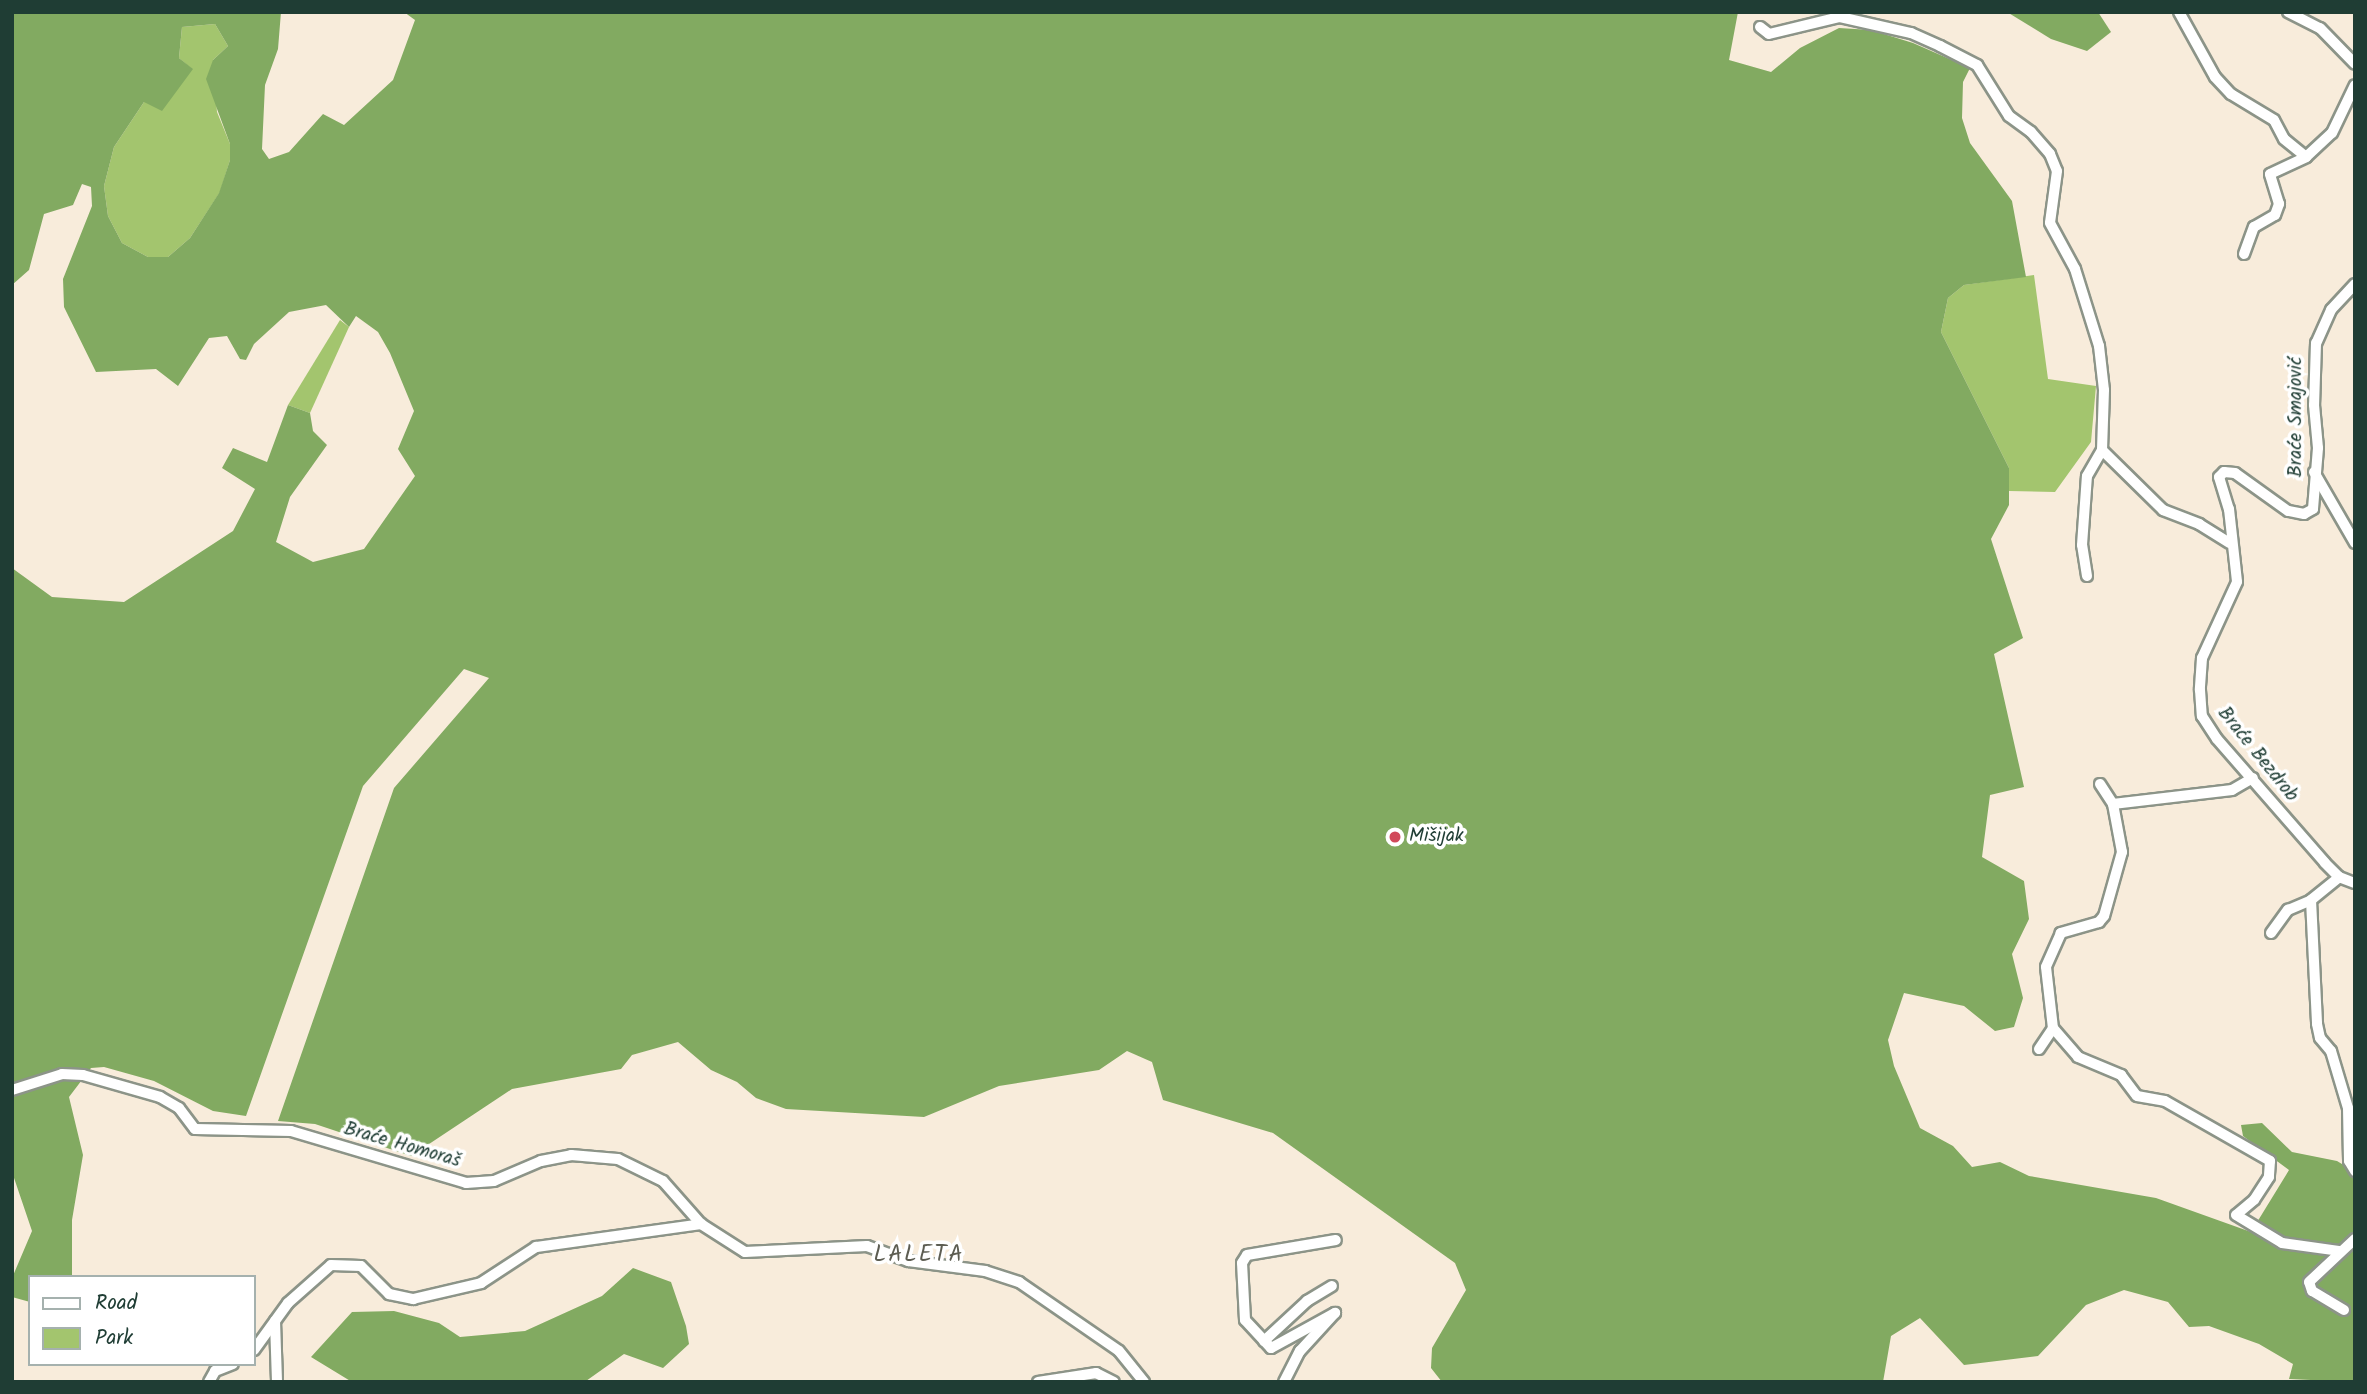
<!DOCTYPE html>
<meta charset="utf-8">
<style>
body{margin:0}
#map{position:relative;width:2367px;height:1394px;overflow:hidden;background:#f8ecdb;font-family:Kalam,sans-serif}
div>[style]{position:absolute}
.green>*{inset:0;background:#a3c56e}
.forest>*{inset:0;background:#82aa61}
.roads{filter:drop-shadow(2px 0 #8c9488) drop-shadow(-2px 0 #8c9488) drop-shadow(0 2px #8c9488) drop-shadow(0 -2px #8c9488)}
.minor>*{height:10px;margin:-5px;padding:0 5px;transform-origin:5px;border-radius:5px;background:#fff}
.dots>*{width:19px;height:19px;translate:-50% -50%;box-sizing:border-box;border:4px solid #fff;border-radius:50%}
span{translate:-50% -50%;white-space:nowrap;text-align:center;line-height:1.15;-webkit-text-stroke:7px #fff;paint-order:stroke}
.street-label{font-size:19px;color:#1f3d34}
.poi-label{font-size:19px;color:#1f3d34}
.left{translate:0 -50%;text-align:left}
.quarter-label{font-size:23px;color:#5d5d52;letter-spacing:2px}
.frame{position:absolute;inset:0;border:14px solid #1f3d34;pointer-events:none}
.legend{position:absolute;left:28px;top:1275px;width:228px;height:91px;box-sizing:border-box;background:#fff;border:2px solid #a5b1ae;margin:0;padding:9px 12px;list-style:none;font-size:21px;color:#1f3d34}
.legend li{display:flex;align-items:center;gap:14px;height:35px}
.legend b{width:35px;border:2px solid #a5b1ae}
</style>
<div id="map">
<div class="green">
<div style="clip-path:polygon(215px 24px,228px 46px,213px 60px,217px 112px,230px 144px,230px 160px,220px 192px,190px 238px,168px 257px,148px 257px,122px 243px,108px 216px,104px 186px,114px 147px,144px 102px,192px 69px,179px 58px,182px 27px)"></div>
<div style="clip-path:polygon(2034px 275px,2048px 379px,2096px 386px,2091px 442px,2055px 492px,2009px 491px,2009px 468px,1941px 332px,1948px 298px,1964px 285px)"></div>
<div style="clip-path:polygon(340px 320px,349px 327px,310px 413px,288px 405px)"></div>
</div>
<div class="forest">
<div style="clip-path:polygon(evenodd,12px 12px,281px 12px,278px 49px,265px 85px,262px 149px,269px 159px,289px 152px,323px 114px,344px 125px,393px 80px,415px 20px,404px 12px,1738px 12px,1729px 60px,1771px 72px,1800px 48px,1839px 28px,1871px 30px,1913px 43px,1970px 68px,1963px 82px,1962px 118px,1970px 143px,2012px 201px,2026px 277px,1964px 285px,1948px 298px,1941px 332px,2009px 468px,2009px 505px,1991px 539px,2023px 638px,1994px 654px,2024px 787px,1990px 795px,1982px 857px,2024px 881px,2029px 919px,2012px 954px,2023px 998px,2014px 1027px,1995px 1031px,1964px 1006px,1904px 993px,1888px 1040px,1894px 1066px,1920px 1128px,1953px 1146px,1972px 1167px,2000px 1162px,2029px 1176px,2156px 1198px,2251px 1232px,2289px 1170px,2243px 1136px,2241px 1125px,2262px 1123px,2292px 1152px,2337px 1161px,2355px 1172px,2355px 1382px,2289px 1379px,2293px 1364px,2259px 1344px,2209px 1326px,2189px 1327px,2168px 1302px,2124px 1290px,2086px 1305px,2038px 1356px,1964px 1365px,1920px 1318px,1891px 1336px,1883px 1382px,1442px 1382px,1431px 1368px,1432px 1348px,1466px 1290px,1455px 1263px,1273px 1133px,1163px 1100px,1152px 1062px,1127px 1051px,1099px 1070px,999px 1086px,924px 1117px,786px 1109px,756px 1098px,737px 1082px,711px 1070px,678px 1042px,632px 1055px,621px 1069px,512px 1089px,411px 1156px,315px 1124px,278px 1121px,394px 788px,489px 678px,464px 669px,363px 786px,246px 1116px,213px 1111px,154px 1081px,104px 1067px,91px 1068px,69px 1097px,83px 1155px,72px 1220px,72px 1277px,30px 1277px,30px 1302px,12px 1297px,12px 1278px,32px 1231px,12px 1172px,12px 568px,52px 597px,124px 602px,233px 531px,255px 489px,222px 468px,233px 448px,267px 462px,288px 405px,310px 413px,313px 431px,327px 445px,290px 497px,276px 542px,313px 562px,364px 549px,415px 476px,398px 449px,414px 411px,390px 353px,378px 332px,356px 316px,349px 327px,326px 305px,289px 312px,254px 344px,246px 360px,240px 359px,227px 336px,209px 338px,178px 386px,156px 369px,96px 372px,64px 307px,63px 279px,92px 206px,91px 187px,82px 184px,73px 205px,44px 214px,29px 270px,12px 285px,12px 12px,215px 24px,228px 46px,213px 60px,206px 79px,230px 144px,230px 160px,219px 193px,190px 238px,168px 257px,148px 257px,122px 243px,108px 216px,104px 186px,114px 147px,144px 102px,162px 111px,193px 69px,179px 58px,182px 27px,215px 24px)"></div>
<div style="clip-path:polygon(2007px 12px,2098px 12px,2111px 32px,2087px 51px,2051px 39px)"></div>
<div style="clip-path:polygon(633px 1268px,671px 1282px,686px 1326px,689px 1344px,663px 1368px,624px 1354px,586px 1381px,352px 1382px,311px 1357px,352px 1312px,394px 1311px,439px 1323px,460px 1337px,525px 1331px,602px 1296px)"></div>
</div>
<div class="roads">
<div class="minor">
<div style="left:2179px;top:12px;width:74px;rotate:61deg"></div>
<div style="left:2215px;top:77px;width:23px;rotate:47deg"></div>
<div style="left:2231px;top:94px;width:50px;rotate:31.2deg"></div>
<div style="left:2274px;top:120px;width:21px;rotate:62deg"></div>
<div style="left:2284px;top:139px;width:28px;rotate:39deg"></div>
<div style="left:2306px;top:157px;width:35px;rotate:-43deg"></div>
<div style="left:2332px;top:133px;width:53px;rotate:-64.4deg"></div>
<div style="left:2288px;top:12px;width:36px;rotate:27deg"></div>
<div style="left:2320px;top:28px;width:50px;rotate:45.8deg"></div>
<div style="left:1760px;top:27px;width:11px;rotate:38deg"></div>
<div style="left:1769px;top:34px;width:73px;rotate:-13.5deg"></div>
<div style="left:1840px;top:17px;width:73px;rotate:12.7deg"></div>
<div style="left:1911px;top:33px;width:32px;rotate:24deg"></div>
<div style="left:1940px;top:46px;width:42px;rotate:27.2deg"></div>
<div style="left:1977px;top:65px;width:60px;rotate:57.9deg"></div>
<div style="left:2009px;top:116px;width:27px;rotate:36deg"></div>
<div style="left:2031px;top:132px;width:29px;rotate:49deg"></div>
<div style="left:2050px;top:154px;width:18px;rotate:68deg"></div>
<div style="left:2057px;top:171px;width:52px;rotate:97.7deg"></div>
<div style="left:2050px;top:223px;width:52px;rotate:61.5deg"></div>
<div style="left:2075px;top:269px;width:81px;rotate:72.7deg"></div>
<div style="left:2099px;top:346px;width:44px;rotate:83.5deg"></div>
<div style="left:2104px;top:390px;width:60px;rotate:91.9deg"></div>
<div style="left:2244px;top:254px;width:29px;rotate:-70deg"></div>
<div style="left:2254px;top:227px;width:24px;rotate:-30deg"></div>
<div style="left:2275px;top:215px;width:12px;rotate:-70deg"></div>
<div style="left:2279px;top:204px;width:31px;rotate:-107deg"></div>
<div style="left:2270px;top:174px;width:40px;rotate:-25deg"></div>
<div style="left:2355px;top:284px;width:35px;rotate:133deg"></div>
<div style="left:2331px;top:310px;width:36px;rotate:114deg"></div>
<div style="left:2316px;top:343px;width:62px;rotate:91.8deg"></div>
<div style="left:2314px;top:405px;width:43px;rotate:84.7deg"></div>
<div style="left:2318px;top:448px;width:61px;rotate:94.7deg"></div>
<div style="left:2313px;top:509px;width:10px;rotate:151deg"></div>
<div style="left:2304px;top:514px;width:16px;rotate:-169deg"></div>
<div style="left:2288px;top:511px;width:65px;rotate:-144.4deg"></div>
<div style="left:2235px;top:473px;width:11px;rotate:-175deg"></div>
<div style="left:2224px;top:472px;width:7px;rotate:135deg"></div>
<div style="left:2219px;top:477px;width:34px;rotate:73deg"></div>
<div style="left:2229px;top:509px;width:73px;rotate:83.7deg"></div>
<div style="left:2237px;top:582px;width:84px;rotate:114.7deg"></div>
<div style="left:2202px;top:658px;width:32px;rotate:94deg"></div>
<div style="left:2200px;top:690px;width:26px;rotate:86deg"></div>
<div style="left:2202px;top:716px;width:27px;rotate:57deg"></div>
<div style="left:2217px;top:739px;width:164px;rotate:48.9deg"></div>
<div style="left:2325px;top:863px;width:20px;rotate:45deg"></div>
<div style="left:2339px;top:877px;width:17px;rotate:21deg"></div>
<div style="left:2314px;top:472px;width:82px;rotate:60deg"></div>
<div style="left:2087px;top:576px;width:31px;rotate:-99deg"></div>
<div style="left:2082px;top:545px;width:69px;rotate:-85.9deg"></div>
<div style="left:2087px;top:476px;width:30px;rotate:-60deg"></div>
<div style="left:2102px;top:450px;width:86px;rotate:44.5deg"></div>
<div style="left:2163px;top:510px;width:39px;rotate:21deg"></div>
<div style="left:2199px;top:524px;width:36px;rotate:32deg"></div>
<div style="left:2100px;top:784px;width:24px;rotate:57deg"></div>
<div style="left:2113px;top:804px;width:120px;rotate:-6.7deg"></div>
<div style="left:2232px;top:790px;width:24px;rotate:-30deg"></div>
<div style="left:2113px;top:804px;width:49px;rotate:79.4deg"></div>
<div style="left:2122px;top:852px;width:66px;rotate:105.7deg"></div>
<div style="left:2104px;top:916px;width:8px;rotate:130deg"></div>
<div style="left:2099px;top:922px;width:40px;rotate:164deg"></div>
<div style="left:2061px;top:933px;width:37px;rotate:114deg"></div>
<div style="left:2046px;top:967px;width:61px;rotate:83.5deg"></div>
<div style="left:2053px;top:1028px;width:38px;rotate:49deg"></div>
<div style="left:2078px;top:1057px;width:47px;rotate:22.7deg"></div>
<div style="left:2121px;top:1075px;width:26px;rotate:53deg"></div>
<div style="left:2137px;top:1096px;width:28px;rotate:10deg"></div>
<div style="left:2165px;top:1101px;width:121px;rotate:29.7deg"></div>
<div style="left:2270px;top:1161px;width:16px;rotate:94deg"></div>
<div style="left:2269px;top:1177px;width:27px;rotate:123deg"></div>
<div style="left:2254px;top:1200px;width:23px;rotate:140deg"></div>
<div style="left:2236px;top:1215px;width:54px;rotate:31.3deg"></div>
<div style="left:2282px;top:1243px;width:59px;rotate:7.9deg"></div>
<div style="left:2311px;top:900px;width:124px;rotate:87.2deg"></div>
<div style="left:2317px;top:1024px;width:14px;rotate:78deg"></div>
<div style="left:2320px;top:1038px;width:17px;rotate:50deg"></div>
<div style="left:2331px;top:1051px;width:59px;rotate:73.4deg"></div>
<div style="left:2348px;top:1108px;width:53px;rotate:88.9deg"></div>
<div style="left:2349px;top:1161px;width:12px;rotate:59deg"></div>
<div style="left:2271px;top:933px;width:29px;rotate:-54deg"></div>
<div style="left:2288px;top:910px;width:25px;rotate:-23deg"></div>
<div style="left:2311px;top:900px;width:36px;rotate:-39deg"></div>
<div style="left:2039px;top:1049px;width:25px;rotate:-56deg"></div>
<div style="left:12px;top:1090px;width:52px;rotate:-17.7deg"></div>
<div style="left:62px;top:1074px;width:21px;rotate:3deg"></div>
<div style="left:83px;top:1075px;width:80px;rotate:15.9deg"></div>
<div style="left:160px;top:1097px;width:22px;rotate:30deg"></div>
<div style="left:179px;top:1108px;width:26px;rotate:53deg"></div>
<div style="left:195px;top:1129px;width:96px;rotate:1.2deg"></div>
<div style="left:291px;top:1131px;width:183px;rotate:16.5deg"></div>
<div style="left:466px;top:1183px;width:28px;rotate:-4deg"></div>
<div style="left:494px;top:1181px;width:51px;rotate:-23.1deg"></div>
<div style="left:541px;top:1161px;width:31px;rotate:-11deg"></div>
<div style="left:571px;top:1155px;width:47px;rotate:4.9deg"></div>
<div style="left:618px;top:1159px;width:50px;rotate:26.1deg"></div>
<div style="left:663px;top:1181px;width:57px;rotate:48.5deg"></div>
<div style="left:701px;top:1224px;width:52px;rotate:32.5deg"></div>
<div style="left:745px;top:1252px;width:122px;rotate:-2.8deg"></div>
<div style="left:867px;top:1246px;width:44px;rotate:20.1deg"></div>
<div style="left:908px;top:1261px;width:78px;rotate:7.4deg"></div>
<div style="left:985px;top:1271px;width:36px;rotate:18deg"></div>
<div style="left:1019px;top:1282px;width:121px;rotate:34.6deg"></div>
<div style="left:1119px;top:1351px;width:40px;rotate:51deg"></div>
<div style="left:2344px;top:1310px;width:37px;rotate:-149deg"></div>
<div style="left:2312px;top:1291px;width:9px;rotate:-108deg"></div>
<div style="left:2309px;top:1282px;width:63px;rotate:-43.1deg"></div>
<div style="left:275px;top:1321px;width:61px;rotate:88.1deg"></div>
<div style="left:1264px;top:1341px;width:59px;rotate:-42.9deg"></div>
<div style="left:1307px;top:1301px;width:29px;rotate:-31deg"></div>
<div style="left:254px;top:1350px;width:58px;rotate:-54.1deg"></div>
<div style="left:288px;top:1303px;width:57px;rotate:-41.5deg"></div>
<div style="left:331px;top:1265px;width:30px;rotate:2deg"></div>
<div style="left:361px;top:1266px;width:40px;rotate:45deg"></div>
<div style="left:389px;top:1294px;width:25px;rotate:12deg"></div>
<div style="left:413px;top:1299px;width:70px;rotate:-13.2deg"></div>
<div style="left:481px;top:1283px;width:66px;rotate:-33.2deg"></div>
<div style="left:536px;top:1247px;width:167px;rotate:-7.9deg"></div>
<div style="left:209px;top:1382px;width:13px;rotate:-61deg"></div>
<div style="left:215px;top:1371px;width:19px;rotate:-21deg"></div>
<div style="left:1038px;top:1382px;width:59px;rotate:-8.8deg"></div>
<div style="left:1096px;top:1373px;width:20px;rotate:27deg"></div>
<div style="left:1284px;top:1382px;width:35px;rotate:-63deg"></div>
<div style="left:1300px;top:1351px;width:52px;rotate:-47.4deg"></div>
<div style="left:1335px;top:1313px;width:73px;rotate:151.3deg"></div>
<div style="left:1271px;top:1348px;width:38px;rotate:-133deg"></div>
<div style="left:1245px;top:1320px;width:57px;rotate:-93deg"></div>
<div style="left:1242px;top:1263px;width:9px;rotate:-58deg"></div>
<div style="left:1247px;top:1255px;width:90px;rotate:-9.6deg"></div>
</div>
</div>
<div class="dots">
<div style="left:1395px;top:837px;background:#d1495b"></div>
</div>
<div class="street-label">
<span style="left:2297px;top:417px;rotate:-90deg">Braće Smajović</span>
<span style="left:2257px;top:755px;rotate:51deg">Braće Bezdrob</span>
<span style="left:402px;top:1146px;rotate:16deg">Braće Homoraš</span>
</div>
<div class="poi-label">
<span class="left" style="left:1409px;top:837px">Mišijak</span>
</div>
<div class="quarter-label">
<span style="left:919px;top:1255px">LALETA</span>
</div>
<div class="frame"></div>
<ul class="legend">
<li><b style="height:9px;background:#fff"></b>Road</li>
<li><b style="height:19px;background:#a3c56e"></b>Park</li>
</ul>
</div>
